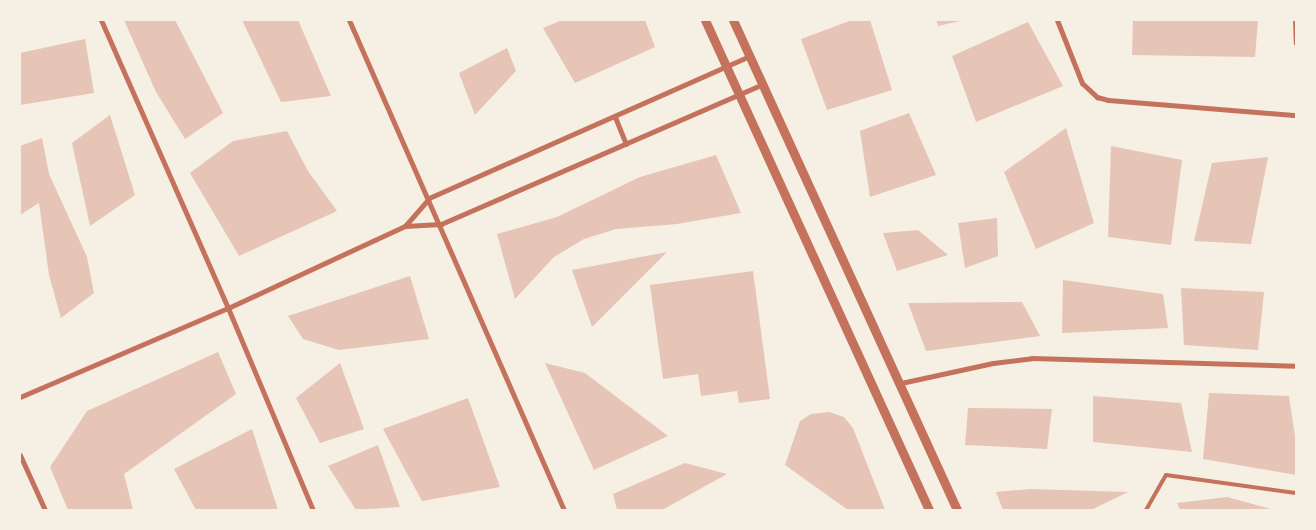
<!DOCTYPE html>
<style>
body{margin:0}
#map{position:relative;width:1316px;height:530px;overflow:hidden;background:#f6efe4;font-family:"DejaVu Sans",sans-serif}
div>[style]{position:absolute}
.building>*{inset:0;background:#e6c5b7}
.service>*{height:4px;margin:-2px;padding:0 2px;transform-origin:2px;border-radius:2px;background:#c5725c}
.minor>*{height:5px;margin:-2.5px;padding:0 2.5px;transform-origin:2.5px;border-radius:2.5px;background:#c5725c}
.tertiary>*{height:9px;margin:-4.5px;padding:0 4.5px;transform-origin:4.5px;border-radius:4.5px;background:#c5725c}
span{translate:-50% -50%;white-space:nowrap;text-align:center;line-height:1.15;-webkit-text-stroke:4.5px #f6efe4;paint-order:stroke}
.frame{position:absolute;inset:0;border:21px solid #f6efe4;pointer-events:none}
</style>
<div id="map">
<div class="building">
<div style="clip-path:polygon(124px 20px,175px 20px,223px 113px,185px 139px,156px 92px)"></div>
<div style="clip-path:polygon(242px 20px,298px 20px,331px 96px,281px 102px)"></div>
<div style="clip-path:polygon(562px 20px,645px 20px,655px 47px,575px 83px,543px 28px)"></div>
<div style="clip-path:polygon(852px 20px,870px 20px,892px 90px,827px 110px,801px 39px)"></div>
<div style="clip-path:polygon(936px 20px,960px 20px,960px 21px,938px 26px)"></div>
<div style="clip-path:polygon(1133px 20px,1258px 20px,1255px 57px,1132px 55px)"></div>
<div style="clip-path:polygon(1028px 22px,1063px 86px,976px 122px,952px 56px)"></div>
<div style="clip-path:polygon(85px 39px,94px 93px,20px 105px,20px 53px)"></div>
<div style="clip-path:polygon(507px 48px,516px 71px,475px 115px,459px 73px)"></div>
<div style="clip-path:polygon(909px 113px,936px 175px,870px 197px,860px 131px)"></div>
<div style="clip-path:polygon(110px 115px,135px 195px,90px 226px,72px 143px)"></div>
<div style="clip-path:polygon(1066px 128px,1094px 223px,1036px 249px,1004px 172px)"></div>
<div style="clip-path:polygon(287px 131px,308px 171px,337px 211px,239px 256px,190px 173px,233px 141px)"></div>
<div style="clip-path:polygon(42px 138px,49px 174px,87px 257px,94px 293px,61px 318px,49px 275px,39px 203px,20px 215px,20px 146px)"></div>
<div style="clip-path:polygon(1111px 146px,1182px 160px,1171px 245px,1108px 237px)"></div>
<div style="clip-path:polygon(716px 155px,741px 213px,677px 224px,616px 229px,584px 239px,554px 257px,515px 299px,497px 234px,557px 217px,640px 177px)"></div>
<div style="clip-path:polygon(1268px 157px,1251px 244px,1194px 241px,1212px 163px)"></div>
<div style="clip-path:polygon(997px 218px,998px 256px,965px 268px,958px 223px)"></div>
<div style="clip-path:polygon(918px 230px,948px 255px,897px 271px,883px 233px)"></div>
<div style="clip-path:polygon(667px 252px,592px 327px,572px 270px)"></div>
<div style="clip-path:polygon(753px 271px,770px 399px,739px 403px,737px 391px,701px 396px,698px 374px,663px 379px,650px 285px)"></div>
<div style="clip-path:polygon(410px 276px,429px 339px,339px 350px,303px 339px,288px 316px)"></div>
<div style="clip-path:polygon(1063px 280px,1163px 294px,1168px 328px,1062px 333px)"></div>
<div style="clip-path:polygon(1181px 288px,1264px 292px,1258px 350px,1184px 345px)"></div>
<div style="clip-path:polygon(1022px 302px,1040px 336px,926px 351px,908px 303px)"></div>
<div style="clip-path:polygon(218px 352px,236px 394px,124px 474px,133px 510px,68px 510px,50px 467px,87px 411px)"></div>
<div style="clip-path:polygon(340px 363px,364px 429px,320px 443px,296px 398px)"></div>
<div style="clip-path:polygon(545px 363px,585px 373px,668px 436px,594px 470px)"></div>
<div style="clip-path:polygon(1209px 393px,1289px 396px,1296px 443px,1296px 475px,1203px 459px)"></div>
<div style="clip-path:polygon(1093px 396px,1181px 403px,1192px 452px,1093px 442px)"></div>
<div style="clip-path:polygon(468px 398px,500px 487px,422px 501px,383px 429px)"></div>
<div style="clip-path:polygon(968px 408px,1052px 409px,1047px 449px,965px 445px)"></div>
<div style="clip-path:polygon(829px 412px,844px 417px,853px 428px,885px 510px,848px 510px,785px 465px,800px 421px,811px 414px)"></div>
<div style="clip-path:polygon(252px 429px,278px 510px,196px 510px,174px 469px)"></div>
<div style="clip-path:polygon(378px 445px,400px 507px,356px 510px,328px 466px)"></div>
<div style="clip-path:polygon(685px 463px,727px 474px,662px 510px,617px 510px,613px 494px)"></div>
<div style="clip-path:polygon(1031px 489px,1128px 492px,1091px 510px,1003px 510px,996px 492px)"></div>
<div style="clip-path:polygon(1227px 497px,1275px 510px,1180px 510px,1177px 503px)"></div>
</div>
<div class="service">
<div style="left:1146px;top:510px;width:40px;rotate:-60.3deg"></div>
<div style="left:1166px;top:475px;width:131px;rotate:7.9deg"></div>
</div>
<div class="minor">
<div style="left:101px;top:20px;width:315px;rotate:66.2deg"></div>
<div style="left:228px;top:308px;width:219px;rotate:67.2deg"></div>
<div style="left:349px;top:20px;width:535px;rotate:66.31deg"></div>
<div style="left:1057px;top:20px;width:68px;rotate:68.4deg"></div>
<div style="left:1082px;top:83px;width:21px;rotate:43deg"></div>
<div style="left:1097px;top:97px;width:11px;rotate:15deg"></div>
<div style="left:1108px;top:100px;width:189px;rotate:4.6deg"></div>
<div style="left:1295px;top:20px;width:23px;rotate:88deg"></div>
<div style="left:615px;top:117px;width:29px;rotate:68deg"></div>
<div style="left:405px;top:226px;width:37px;rotate:-49deg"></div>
<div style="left:429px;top:198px;width:350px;rotate:-23.9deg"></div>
<div style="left:901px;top:383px;width:94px;rotate:-12.3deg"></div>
<div style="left:993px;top:363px;width:39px;rotate:-7deg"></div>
<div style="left:1032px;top:358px;width:264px;rotate:1.7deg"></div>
<div style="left:20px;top:397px;width:226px;rotate:-23.2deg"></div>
<div style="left:228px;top:308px;width:195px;rotate:-24.9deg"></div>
<div style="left:405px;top:226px;width:36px;rotate:-3deg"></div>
<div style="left:441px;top:224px;width:351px;rotate:-23.5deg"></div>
<div style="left:20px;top:455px;width:60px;rotate:65.6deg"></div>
</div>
<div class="tertiary">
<div style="left:705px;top:20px;width:539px;rotate:65.43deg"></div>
<div style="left:733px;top:20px;width:539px;rotate:65.43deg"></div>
</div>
<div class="frame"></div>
</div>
